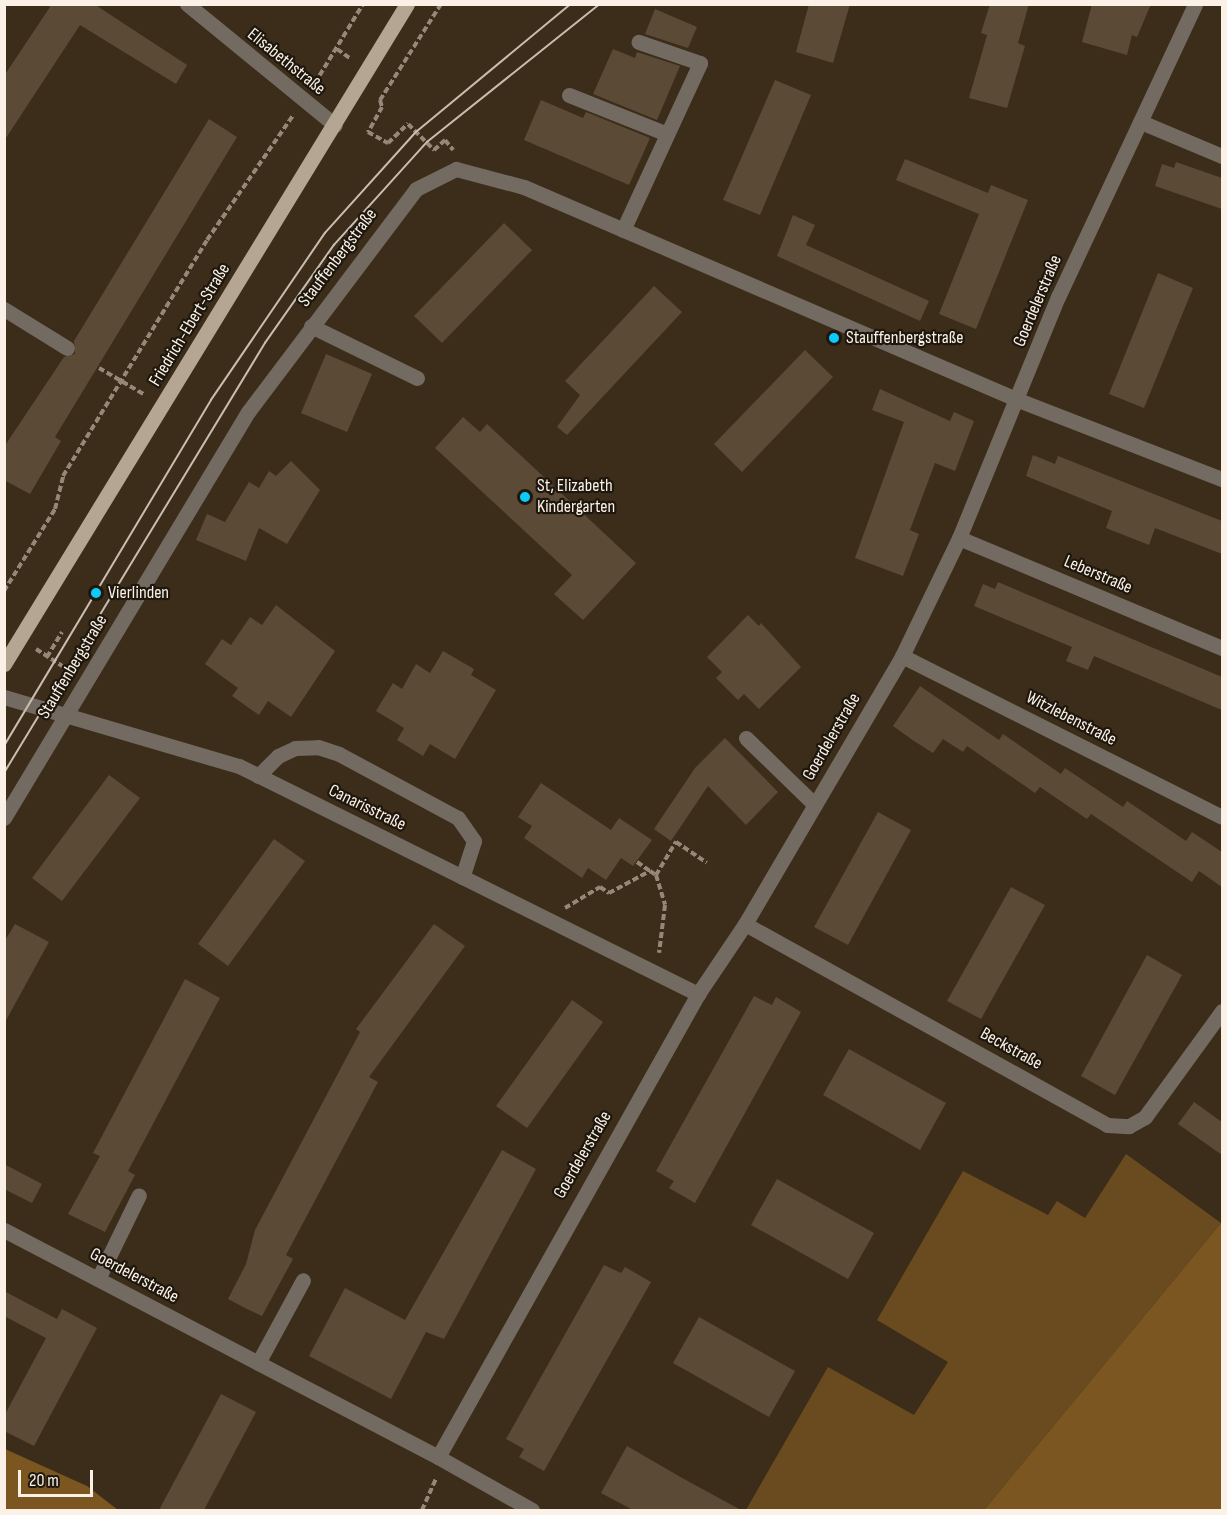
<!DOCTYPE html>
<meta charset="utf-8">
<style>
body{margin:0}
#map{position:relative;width:1227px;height:1515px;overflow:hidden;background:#3c2d1a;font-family:"Sofia Sans Condensed",sans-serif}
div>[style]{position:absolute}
.green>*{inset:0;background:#6a4b1f}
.forest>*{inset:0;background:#7b5621}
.building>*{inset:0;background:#5a4a36}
.path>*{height:4px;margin-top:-2px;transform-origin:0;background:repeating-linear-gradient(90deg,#958879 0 6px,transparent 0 9px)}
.minor>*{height:15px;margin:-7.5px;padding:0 7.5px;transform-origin:7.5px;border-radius:7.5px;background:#736b62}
.major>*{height:15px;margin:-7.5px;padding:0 7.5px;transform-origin:7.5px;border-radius:7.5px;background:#b5a693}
.tram>*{height:1.5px;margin:-0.75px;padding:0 0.75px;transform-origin:0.75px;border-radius:0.75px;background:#c8bdb0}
.dots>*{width:16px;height:16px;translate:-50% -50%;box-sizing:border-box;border:3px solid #1e170e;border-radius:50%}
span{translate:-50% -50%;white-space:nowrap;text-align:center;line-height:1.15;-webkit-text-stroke:4.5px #1e170e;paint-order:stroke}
.street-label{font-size:18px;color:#fbf1e6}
.poi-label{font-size:18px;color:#fbf1e6}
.left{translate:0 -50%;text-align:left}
.frame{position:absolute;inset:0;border:6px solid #fbf1e6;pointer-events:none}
.scale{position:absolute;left:18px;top:1470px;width:75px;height:27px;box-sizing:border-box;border:3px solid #fbf1e6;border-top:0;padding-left:8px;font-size:18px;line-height:21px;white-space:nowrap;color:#fbf1e6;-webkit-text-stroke:4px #1e170e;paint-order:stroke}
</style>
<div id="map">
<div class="green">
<div style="clip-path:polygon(1126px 1154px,1221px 1223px,984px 1510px,746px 1510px,828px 1367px,914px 1415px,948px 1362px,877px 1320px,963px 1171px,1048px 1215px,1057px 1201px,1085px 1218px)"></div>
</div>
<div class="forest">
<div style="clip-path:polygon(1221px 1223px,1222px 1510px,984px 1510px)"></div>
<div style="clip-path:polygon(5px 1449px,87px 1486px,118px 1510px,5px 1510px)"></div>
</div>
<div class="building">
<div style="clip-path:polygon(46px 4px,94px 4px,187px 65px,176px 84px,80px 25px,4px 141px,4px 76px,50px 7px)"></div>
<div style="clip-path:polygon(809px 4px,850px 4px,833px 63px,796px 52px)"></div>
<div style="clip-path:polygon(990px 4px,1029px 4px,1018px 43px,1025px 46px,1007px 108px,969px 98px,987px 35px,981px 33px)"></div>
<div style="clip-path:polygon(1092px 4px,1151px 4px,1137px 37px,1132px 35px,1127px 55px,1082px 42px)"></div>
<div style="clip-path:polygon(655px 9px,697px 27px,688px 48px,645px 34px)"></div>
<div style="clip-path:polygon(613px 49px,635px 58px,637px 52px,680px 66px,657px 120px,593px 94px)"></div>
<div style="clip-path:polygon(775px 80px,811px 95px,760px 215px,723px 200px)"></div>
<div style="clip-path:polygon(541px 100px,583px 118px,586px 112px,650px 138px,629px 185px,524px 140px)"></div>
<div style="clip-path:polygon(209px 119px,237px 137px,55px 437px,61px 441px,30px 494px,4px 480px,4px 447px,64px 357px,75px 354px,74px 341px)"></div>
<div style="clip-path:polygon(905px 159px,988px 193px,991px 185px,1028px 200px,976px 329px,939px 314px,979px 214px,896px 180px)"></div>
<div style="clip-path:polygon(1176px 162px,1222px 178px,1222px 209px,1155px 186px,1162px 164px,1174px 168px)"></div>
<div style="clip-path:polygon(793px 215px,815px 225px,806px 245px,929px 301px,920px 321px,777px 256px)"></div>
<div style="clip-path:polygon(504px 223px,532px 250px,442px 343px,414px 316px)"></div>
<div style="clip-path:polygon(1158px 273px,1193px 288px,1144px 408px,1109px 394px)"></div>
<div style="clip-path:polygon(654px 286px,682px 312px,567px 435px,557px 427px,580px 395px,565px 381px)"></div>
<div style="clip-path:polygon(805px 350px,833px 377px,742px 472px,714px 444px)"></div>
<div style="clip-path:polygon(326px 354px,372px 374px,347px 432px,301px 413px)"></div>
<div style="clip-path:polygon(880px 389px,950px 421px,954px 412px,974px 421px,955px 471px,935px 463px,910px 530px,919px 534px,903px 576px,855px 558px,904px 422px,872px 410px)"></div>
<div style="clip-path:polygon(463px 417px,480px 432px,487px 424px,636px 563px,583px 620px,554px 594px,572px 575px,435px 448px)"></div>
<div style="clip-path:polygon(1033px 455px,1055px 464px,1058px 456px,1222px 521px,1222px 554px,1155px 528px,1149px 545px,1106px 528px,1112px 511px,1026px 476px)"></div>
<div style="clip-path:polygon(291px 461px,320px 490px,287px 544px,259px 528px,246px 561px,196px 540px,207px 514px,225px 522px,249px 482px,259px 488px,269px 471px,276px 476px)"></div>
<div style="clip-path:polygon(998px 582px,1222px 677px,1222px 710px,1094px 656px,1088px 670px,1066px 661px,1072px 647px,974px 606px,983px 584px,995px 589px)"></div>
<div style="clip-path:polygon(276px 605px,335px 651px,291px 717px,268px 701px,259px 715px,232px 696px,238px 688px,205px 664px,222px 639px,231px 645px,250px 617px,262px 625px)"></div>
<div style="clip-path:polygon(748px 615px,759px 626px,761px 623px,801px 667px,759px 709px,744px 694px,738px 700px,716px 678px,722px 672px,707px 657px)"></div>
<div style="clip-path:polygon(443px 651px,474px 669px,471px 675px,496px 690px,455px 759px,430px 744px,423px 756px,397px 740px,404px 728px,376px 711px,393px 683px,402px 689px,416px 664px,430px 673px)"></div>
<div style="clip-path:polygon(920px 686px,999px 740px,1003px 734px,1061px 774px,1065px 768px,1123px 807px,1127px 801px,1186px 841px,1192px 832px,1222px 852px,1222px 887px,1199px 871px,1192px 882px,1091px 814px,1087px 819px,1040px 787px,1035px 793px,967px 746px,963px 752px,943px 739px,933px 753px,914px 741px,893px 726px)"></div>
<div style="clip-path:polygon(725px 738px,778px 792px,746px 825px,708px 786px,671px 841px,654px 829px,695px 768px)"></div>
<div style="clip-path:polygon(109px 775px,140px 798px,62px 901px,32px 878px)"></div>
<div style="clip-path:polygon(541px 783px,611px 830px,619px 818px,652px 840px,633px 866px,621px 858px,606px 880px,588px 868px,582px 878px,524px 838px,532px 826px,518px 817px)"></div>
<div style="clip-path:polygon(878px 812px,911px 830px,848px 945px,814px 927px)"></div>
<div style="clip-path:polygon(274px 839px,305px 861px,228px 966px,198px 944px)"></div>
<div style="clip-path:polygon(1011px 887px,1045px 905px,981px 1019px,947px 1001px)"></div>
<div style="clip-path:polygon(15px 924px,49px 942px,4px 1024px,4px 942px)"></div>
<div style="clip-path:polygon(434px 924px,465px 946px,369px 1077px,378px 1082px,286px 1255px,293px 1259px,262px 1316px,247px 1309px,228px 1299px,246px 1264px,255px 1230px,360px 1032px,356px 1029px)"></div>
<div style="clip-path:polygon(1147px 955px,1182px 975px,1115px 1095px,1081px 1076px)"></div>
<div style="clip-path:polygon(185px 979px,220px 998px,128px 1171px,135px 1175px,105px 1232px,68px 1214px,100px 1156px,93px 1153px)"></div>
<div style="clip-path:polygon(754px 996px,772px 1005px,776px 997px,801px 1012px,695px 1203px,669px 1188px,674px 1181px,656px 1171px)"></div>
<div style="clip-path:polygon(572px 1000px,603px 1022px,527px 1128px,496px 1106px)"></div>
<div style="clip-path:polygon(849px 1049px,946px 1103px,920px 1150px,823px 1095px)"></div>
<div style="clip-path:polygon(1194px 1102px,1222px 1122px,1222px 1155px,1178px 1124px)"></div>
<div style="clip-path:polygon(502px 1150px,536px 1169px,444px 1339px,426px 1332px,391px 1399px,309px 1356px,345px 1288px,405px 1320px)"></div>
<div style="clip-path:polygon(4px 1164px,42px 1184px,32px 1203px,4px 1189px)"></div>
<div style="clip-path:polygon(777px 1179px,874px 1233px,848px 1279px,751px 1225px)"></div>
<div style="clip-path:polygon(604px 1265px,621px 1273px,625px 1267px,651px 1282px,544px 1471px,519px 1457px,524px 1449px,506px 1439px)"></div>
<div style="clip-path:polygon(4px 1291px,57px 1319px,62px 1309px,97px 1328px,34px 1446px,4px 1431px,4px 1416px,46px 1338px,4px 1316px)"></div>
<div style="clip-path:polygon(699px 1317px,795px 1371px,769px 1417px,673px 1363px)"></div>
<div style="clip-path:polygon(221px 1394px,256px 1412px,204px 1510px,159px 1510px)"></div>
<div style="clip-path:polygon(627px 1446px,684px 1479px,741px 1510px,633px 1510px,601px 1493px)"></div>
</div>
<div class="path">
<div style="left:441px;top:4px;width:114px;rotate:122.4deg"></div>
<div style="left:380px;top:100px;width:7px;rotate:74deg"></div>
<div style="left:382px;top:107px;width:29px;rotate:119deg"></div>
<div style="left:368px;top:132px;width:23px;rotate:29deg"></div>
<div style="left:388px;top:143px;width:28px;rotate:-44deg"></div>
<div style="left:408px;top:124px;width:37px;rotate:45deg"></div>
<div style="left:434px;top:150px;width:15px;rotate:-42deg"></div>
<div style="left:445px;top:140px;width:13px;rotate:51deg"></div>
<div style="left:337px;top:49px;width:17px;rotate:36deg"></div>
<div style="left:315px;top:83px;width:92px;rotate:-58.7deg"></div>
<div style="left:99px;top:368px;width:53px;rotate:30.4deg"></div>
<div style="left:4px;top:591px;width:97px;rotate:-58.1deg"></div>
<div style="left:55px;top:509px;width:34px;rotate:-76deg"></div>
<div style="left:63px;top:476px;width:276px;rotate:-58.6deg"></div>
<div style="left:207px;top:240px;width:153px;rotate:-55.4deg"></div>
<div style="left:36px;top:649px;width:40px;rotate:32.9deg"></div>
<div style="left:47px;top:657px;width:29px;rotate:-59deg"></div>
<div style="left:637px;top:862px;width:16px;rotate:35deg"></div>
<div style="left:656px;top:875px;width:31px;rotate:73deg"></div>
<div style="left:665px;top:905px;width:48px;rotate:97.1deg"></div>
<div style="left:565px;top:908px;width:41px;rotate:-31deg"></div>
<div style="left:600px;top:887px;width:11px;rotate:34deg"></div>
<div style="left:609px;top:893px;width:47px;rotate:-28.2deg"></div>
<div style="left:650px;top:871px;width:7px;rotate:34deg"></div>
<div style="left:656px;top:875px;width:39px;rotate:-59deg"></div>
<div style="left:676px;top:842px;width:37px;rotate:34deg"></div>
<div style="left:422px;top:1510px;width:35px;rotate:-66deg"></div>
</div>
<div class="minor">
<div style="left:187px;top:4px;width:191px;rotate:39.3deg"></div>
<div style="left:569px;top:95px;width:105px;rotate:21.7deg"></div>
<div style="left:1141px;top:122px;width:88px;rotate:22.8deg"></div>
<div style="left:623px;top:230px;width:184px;rotate:-65.2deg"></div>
<div style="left:700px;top:63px;width:65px;rotate:-161deg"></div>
<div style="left:4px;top:309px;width:74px;rotate:31.8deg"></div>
<div style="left:311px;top:326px;width:118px;rotate:26.1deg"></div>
<div style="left:959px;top:538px;width:285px;rotate:22.7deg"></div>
<div style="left:902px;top:656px;width:358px;rotate:26.7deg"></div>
<div style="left:4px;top:697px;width:245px;rotate:16.4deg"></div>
<div style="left:239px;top:766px;width:513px;rotate:26.42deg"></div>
<div style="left:746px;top:738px;width:96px;rotate:44.2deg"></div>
<div style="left:258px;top:776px;width:28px;rotate:-45deg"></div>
<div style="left:278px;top:756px;width:19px;rotate:-25deg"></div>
<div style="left:295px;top:748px;width:23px;rotate:-2deg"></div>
<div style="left:318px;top:747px;width:22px;rotate:18deg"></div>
<div style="left:339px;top:754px;width:135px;rotate:28.3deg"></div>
<div style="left:458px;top:818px;width:28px;rotate:55deg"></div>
<div style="left:474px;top:841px;width:38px;rotate:108deg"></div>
<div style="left:4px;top:818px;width:474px;rotate:-59deg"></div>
<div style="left:248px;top:412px;width:279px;rotate:-53deg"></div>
<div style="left:416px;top:189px;width:45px;rotate:-26.6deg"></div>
<div style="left:456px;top:169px;width:70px;rotate:14.8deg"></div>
<div style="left:524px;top:187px;width:538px;rotate:23.32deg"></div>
<div style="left:1018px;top:400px;width:219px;rotate:21.2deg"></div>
<div style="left:745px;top:924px;width:414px;rotate:29deg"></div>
<div style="left:1107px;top:1125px;width:22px;rotate:3deg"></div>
<div style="left:1129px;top:1126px;width:18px;rotate:-29deg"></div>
<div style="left:1145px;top:1117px;width:131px;rotate:-54deg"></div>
<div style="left:4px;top:1230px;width:490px;rotate:27.6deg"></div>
<div style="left:438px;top:1457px;width:531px;rotate:-60.68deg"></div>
<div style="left:698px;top:994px;width:84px;rotate:-56.1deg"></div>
<div style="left:745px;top:924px;width:311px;rotate:-59.6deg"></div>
<div style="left:902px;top:656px;width:131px;rotate:-64.2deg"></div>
<div style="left:959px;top:538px;width:261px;rotate:-67.7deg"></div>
<div style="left:1058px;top:297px;width:323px;rotate:-64.9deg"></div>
<div style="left:98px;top:1279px;width:93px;rotate:-64deg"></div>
<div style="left:258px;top:1363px;width:94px;rotate:-61.5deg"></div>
<div style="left:438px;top:1457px;width:108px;rotate:29.4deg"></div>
</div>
<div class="major">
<div style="left:4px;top:664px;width:773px;rotate:-58.59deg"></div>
</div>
<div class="tram">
<div style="left:4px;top:746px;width:403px;rotate:-59.1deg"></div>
<div style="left:211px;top:400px;width:202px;rotate:-55.7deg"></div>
<div style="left:325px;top:233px;width:136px;rotate:-48deg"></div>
<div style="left:416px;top:132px;width:201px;rotate:-39.6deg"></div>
<div style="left:4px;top:773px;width:503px;rotate:-58.74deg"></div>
<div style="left:265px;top:343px;width:120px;rotate:-54.9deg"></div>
<div style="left:334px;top:245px;width:139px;rotate:-47.9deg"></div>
<div style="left:427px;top:142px;width:221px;rotate:-38.6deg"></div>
</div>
<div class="dots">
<div style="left:834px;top:338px;background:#0ccafa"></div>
<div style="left:525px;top:497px;background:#0ccafa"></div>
<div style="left:96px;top:593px;background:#0ccafa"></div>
</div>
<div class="street-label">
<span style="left:286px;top:62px;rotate:39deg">Elisabethstraße</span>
<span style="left:338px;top:258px;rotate:-53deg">Stauffenbergstraße</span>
<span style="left:1038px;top:301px;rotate:-67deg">Goerdelerstraße</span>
<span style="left:190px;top:325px;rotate:-59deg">Friedrich-Ebert-Straße</span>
<span style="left:1098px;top:575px;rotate:23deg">Leberstraße</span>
<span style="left:73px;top:667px;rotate:-59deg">Stauffenbergstraße</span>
<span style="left:1071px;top:719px;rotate:27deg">Witzlebenstraße</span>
<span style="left:832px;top:737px;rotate:-60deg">Goerdelerstraße</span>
<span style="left:367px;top:808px;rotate:26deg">Canarisstraße</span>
<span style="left:1011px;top:1049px;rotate:29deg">Beckstraße</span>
<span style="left:583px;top:1155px;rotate:-60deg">Goerdelerstraße</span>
<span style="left:134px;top:1276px;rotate:28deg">Goerdelerstraße</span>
</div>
<div class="poi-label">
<span class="left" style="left:846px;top:338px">Stauffenbergstraße</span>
<span class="left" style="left:537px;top:497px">St, Elizabeth<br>Kindergarten</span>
<span class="left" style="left:108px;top:593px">Vierlinden</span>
</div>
<div class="frame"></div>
<div class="scale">20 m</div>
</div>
